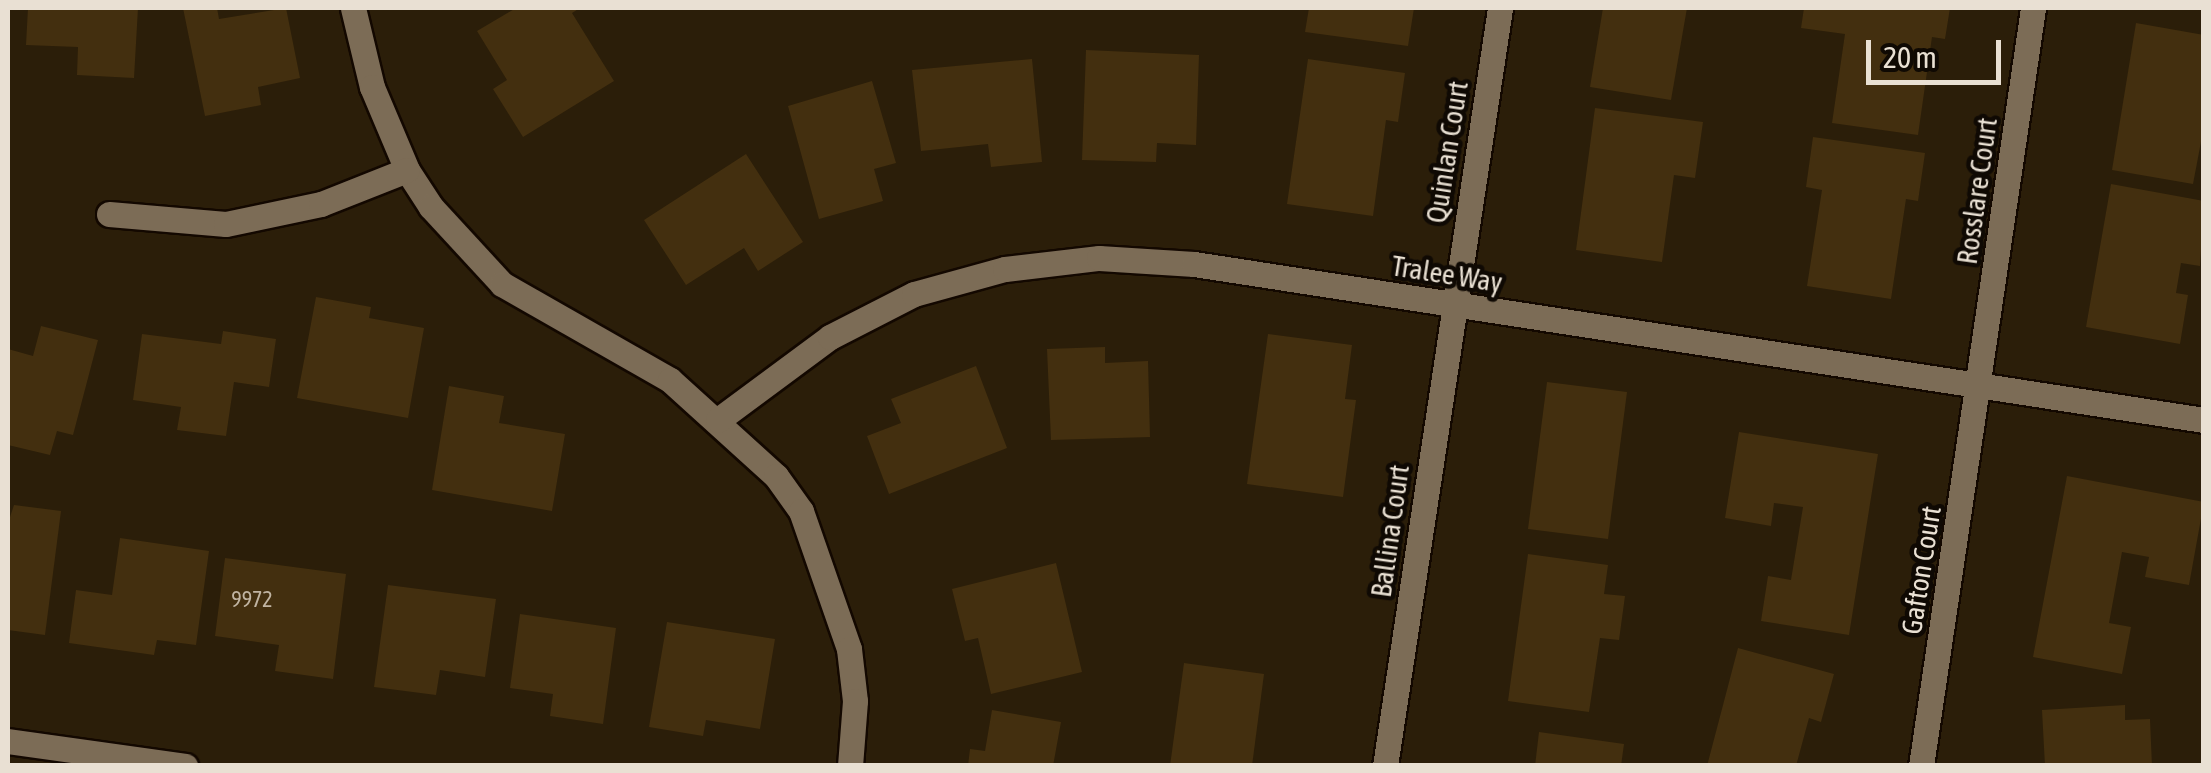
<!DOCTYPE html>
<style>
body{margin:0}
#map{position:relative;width:2211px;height:773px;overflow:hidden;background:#2b1e09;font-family:"Asap Condensed",sans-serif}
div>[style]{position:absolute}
.building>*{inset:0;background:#432f0f}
.roads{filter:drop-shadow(2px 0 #130800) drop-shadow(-2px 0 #130800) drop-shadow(0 2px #130800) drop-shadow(0 -2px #130800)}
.minor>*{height:25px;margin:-12.5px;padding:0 12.5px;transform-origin:12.5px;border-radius:12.5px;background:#7c6c56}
span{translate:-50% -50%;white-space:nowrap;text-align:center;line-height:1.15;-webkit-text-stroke:9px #0f0903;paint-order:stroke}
.number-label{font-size:22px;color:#c0b4a2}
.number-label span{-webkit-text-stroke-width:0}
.street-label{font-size:28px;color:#e9e0d3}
.frame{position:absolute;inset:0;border:10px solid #e9e0d3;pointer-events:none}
.scale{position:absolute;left:1866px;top:40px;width:135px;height:45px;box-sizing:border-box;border:5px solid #e9e0d3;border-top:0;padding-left:12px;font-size:30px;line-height:35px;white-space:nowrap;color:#e9e0d3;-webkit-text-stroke:8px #0f0903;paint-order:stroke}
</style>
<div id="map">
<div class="building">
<div style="clip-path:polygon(28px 8px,138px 8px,134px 78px,77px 75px,78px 47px,26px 45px)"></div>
<div style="clip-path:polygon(183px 8px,217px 8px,219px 19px,286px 8px,300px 78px,258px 87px,261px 105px,205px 116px)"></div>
<div style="clip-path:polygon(516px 8px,580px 8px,572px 13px,614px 81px,523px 137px,493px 89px,507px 80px,477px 31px)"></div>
<div style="clip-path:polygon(1309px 8px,1414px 8px,1408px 46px,1305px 32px)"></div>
<div style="clip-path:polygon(1603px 8px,1687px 8px,1671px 100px,1590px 87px)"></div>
<div style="clip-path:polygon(1804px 8px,1950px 8px,1945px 39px,1932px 37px,1918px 135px,1832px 123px,1845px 34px,1801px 28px)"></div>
<div style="clip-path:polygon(2136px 23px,2204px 35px,2204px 126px,2193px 184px,2112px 170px)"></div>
<div style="clip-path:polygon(1086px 50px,1199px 55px,1196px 145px,1157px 143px,1156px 162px,1082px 160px)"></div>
<div style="clip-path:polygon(1032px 59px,1042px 162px,991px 167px,988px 144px,921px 151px,912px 70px)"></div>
<div style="clip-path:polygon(1308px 59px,1405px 73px,1398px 122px,1386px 120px,1373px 216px,1287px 204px)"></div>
<div style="clip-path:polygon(872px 81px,896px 163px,874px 169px,883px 201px,819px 219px,788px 106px)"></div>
<div style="clip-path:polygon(1595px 108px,1703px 122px,1695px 178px,1674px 175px,1662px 262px,1576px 250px)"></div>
<div style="clip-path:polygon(1813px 137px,1925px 153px,1918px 201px,1906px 199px,1891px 299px,1807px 286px,1822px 190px,1806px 187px)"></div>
<div style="clip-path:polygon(746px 154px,803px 242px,758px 271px,744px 248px,686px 285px,644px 220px)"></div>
<div style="clip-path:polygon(2111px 184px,2204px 201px,2200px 266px,2181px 263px,2176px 293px,2188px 295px,2180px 344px,2086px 327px)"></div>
<div style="clip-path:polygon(316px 297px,371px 307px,369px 318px,424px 328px,408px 418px,297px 398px)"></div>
<div style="clip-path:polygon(41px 326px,98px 340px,73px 435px,57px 431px,50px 455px,8px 445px,8px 349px,33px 356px)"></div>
<div style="clip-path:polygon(223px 331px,276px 339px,269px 387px,234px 382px,226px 436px,177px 430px,181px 407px,133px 400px,142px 334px,221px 344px)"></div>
<div style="clip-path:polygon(1268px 334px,1352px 345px,1345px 399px,1356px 400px,1343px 497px,1247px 484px)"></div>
<div style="clip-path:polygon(1105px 347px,1105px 363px,1148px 361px,1150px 437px,1051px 440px,1047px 349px)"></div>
<div style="clip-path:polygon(976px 366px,1007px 448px,889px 494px,867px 436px,901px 423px,891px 399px)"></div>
<div style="clip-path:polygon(1547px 382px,1627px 392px,1608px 539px,1528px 529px)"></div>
<div style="clip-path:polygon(449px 386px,504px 396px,499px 423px,565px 434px,552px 511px,432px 490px)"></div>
<div style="clip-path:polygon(1739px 432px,1878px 454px,1849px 635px,1761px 621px,1768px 576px,1791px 580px,1803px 507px,1774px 503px,1771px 526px,1725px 518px)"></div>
<div style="clip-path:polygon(2067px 476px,2204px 502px,2189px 585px,2145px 577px,2149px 557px,2122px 552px,2109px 623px,2131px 627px,2122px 674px,2033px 657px)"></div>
<div style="clip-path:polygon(14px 505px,61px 511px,45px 635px,8px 630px,8px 523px)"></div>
<div style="clip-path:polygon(120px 538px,209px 551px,196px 645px,157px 640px,154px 655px,69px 643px,76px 590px,112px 595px)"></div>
<div style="clip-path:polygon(1528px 554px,1608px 565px,1604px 594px,1625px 596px,1619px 640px,1600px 638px,1589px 712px,1508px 701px)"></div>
<div style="clip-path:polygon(225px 558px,346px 574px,333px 679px,275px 671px,279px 645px,215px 636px)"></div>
<div style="clip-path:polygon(1056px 563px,1082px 672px,991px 694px,978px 638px,965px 641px,952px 589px)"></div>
<div style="clip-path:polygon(388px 585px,496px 599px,485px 677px,440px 670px,436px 695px,374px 687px)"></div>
<div style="clip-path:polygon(520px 614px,616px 628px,603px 724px,550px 716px,553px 694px,510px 688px)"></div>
<div style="clip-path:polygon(667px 622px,775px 639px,760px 729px,706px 720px,703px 736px,649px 727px)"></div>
<div style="clip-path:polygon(1738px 648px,1834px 674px,1821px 722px,1809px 718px,1796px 766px,1707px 766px)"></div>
<div style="clip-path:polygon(1184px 663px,1264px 674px,1252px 766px,1170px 766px)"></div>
<div style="clip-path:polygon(2125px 705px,2125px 720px,2150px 719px,2152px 766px,2045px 766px,2042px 710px)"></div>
<div style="clip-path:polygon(992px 710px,1061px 722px,1053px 766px,968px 766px,970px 749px,985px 751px)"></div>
<div style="clip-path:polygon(1539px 732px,1624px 744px,1621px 766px,1535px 766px)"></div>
</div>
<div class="roads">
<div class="minor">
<div style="left:353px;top:8px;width:81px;rotate:76.5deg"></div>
<div style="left:372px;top:87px;width:90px;rotate:67.1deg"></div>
<div style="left:407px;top:170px;width:44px;rotate:57deg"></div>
<div style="left:431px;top:207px;width:105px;rotate:47.3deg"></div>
<div style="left:502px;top:284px;width:193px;rotate:29.7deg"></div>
<div style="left:670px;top:380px;width:143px;rotate:42.2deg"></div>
<div style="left:776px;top:476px;width:43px;rotate:54.5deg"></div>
<div style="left:801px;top:511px;width:146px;rotate:70.8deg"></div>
<div style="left:849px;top:649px;width:52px;rotate:83.4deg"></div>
<div style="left:855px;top:701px;width:65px;rotate:94.4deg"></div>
<div style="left:109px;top:214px;width:117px;rotate:4.9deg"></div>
<div style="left:226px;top:224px;width:97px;rotate:-11.9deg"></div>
<div style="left:321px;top:204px;width:92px;rotate:-21.6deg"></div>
<div style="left:718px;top:420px;width:139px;rotate:-36.5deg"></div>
<div style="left:830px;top:337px;width:94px;rotate:-27.1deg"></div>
<div style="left:914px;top:294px;width:94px;rotate:-15.4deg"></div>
<div style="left:1005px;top:269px;width:95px;rotate:-6.7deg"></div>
<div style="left:1099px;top:258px;width:95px;rotate:3.6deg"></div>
<div style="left:1194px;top:264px;width:1022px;rotate:8.78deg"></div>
<div style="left:8px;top:741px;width:179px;rotate:8deg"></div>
<div style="left:1385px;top:766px;width:767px;rotate:-81.37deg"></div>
<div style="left:1921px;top:766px;width:766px;rotate:-81.59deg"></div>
</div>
</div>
<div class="number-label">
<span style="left:252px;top:600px">9972</span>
</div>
<div class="street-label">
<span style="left:1447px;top:152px;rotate:-81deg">Quinlan Court</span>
<span style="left:1977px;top:191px;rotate:-82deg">Rosslare Court</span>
<span style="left:1447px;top:274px;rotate:9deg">Tralee Way</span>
<span style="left:1390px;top:531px;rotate:-82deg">Ballina Court</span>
<span style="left:1921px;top:570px;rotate:-81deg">Gafton Court</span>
</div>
<div class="frame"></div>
<div class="scale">20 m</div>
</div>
